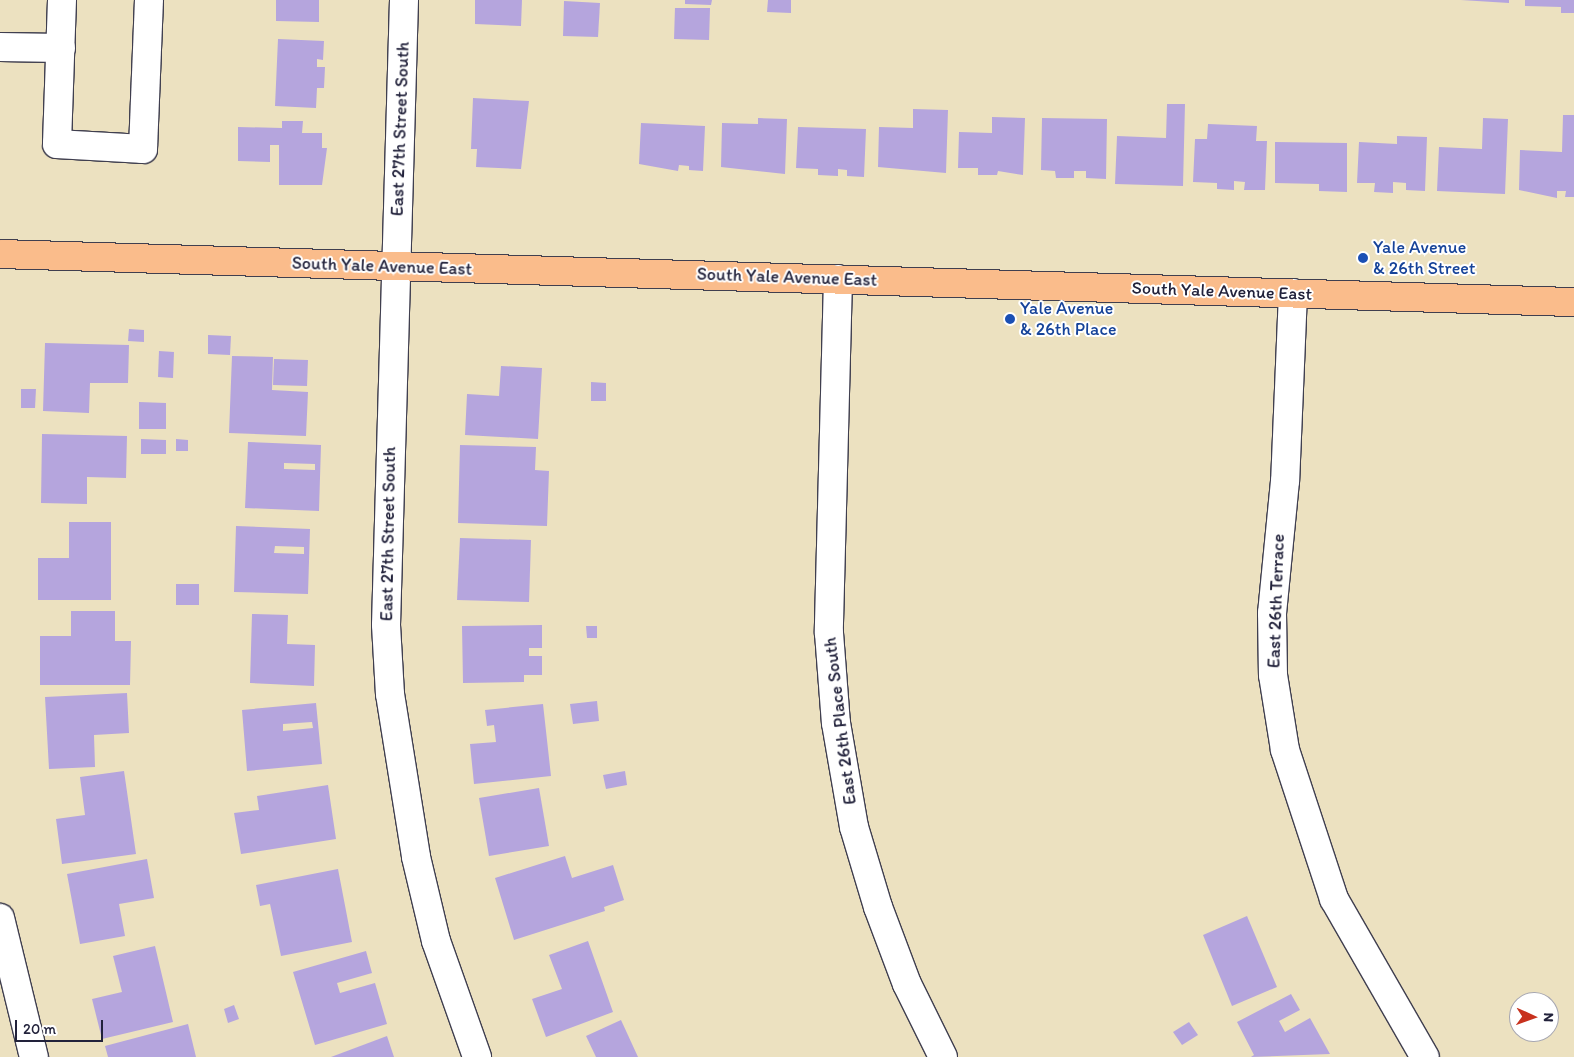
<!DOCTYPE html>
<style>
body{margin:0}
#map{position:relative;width:1574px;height:1057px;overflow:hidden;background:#ece1c0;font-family:Itim,sans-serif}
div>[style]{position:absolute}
.building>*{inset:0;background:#b5a5dd}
.roads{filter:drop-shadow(1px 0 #403f4f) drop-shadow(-1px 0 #403f4f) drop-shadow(0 1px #403f4f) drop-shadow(0 -1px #403f4f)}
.minor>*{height:28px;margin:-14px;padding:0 14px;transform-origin:14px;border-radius:14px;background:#fff}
.major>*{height:28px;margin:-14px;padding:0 14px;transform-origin:14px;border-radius:14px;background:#fabc8b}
.dots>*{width:14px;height:14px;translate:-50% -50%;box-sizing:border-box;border:2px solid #fff;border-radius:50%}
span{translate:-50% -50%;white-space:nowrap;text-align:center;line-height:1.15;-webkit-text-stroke:4px #fff;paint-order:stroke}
.street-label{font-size:18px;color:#22223b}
.transit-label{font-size:18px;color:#164399}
.left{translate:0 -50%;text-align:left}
.north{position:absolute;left:1509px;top:992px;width:50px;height:50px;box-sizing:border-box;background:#fff;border:1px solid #a7a7b1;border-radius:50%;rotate:92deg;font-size:14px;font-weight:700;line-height:20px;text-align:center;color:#22223b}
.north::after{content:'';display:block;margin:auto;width:18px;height:22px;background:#c8321e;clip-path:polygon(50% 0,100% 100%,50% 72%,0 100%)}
.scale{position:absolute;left:15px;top:1020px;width:88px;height:22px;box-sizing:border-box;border:2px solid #22223b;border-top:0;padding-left:6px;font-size:15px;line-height:18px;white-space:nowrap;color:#22223b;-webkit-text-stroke:4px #fff;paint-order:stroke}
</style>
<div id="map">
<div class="building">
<div style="clip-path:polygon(276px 0,319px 0,319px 22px,276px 21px)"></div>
<div style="clip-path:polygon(475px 0,522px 0,521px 26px,475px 24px)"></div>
<div style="clip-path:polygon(685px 0,712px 0,711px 5px,685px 4px)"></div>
<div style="clip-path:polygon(768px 0,791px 0,791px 13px,767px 12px)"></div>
<div style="clip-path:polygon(1461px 0,1509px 0,1509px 3px)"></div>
<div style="clip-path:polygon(1525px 0,1574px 0,1574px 13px,1561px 13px,1561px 7px,1525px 6px)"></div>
<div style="clip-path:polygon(564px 1px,600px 3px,598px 37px,563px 36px)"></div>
<div style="clip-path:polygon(675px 8px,710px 8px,709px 40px,674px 39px)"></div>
<div style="clip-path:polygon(278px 39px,324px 41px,323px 60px,317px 59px,317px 67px,325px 67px,324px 88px,317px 88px,316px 108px,275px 106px)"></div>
<div style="clip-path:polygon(473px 98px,529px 101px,521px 169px,476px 167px,477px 149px,471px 149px)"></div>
<div style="clip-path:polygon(1167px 104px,1185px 104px,1183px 186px,1115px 184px,1117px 136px,1166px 138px)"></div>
<div style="clip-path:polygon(913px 109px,948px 110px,946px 173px,878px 167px,879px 127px,913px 128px)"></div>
<div style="clip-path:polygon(1563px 115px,1574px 115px,1574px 197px,1565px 197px,1566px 191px,1557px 191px,1557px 198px,1519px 190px,1520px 150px,1562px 152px)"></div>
<div style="clip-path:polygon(992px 117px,1025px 118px,1023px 175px,998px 171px,997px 175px,978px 175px,978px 168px,958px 168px,959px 132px,992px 133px)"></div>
<div style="clip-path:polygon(758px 118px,787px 119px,785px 174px,721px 167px,722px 123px,758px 124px)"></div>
<div style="clip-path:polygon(1042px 118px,1107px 119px,1106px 179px,1086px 178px,1086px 171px,1074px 171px,1074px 178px,1056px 178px,1055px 171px,1041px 170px)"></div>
<div style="clip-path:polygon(1483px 118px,1508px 119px,1505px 194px,1437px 191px,1439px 147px,1482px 149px)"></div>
<div style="clip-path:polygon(282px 121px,303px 121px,302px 133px,322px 133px,322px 148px,327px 148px,322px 185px,279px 185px,279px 145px,270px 145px,270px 162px,238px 161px,238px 127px,282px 128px)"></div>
<div style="clip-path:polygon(641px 123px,705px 126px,703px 171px,689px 170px,689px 166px,679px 165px,678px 171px,639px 164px)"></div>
<div style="clip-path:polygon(1208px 124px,1257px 126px,1256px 141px,1267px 141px,1265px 190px,1244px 190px,1245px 182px,1234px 181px,1234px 190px,1217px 189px,1217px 183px,1193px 182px,1195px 139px,1207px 139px)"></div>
<div style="clip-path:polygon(798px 127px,866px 129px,864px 177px,847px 176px,847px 170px,838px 169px,838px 176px,818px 175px,818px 169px,796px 168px)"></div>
<div style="clip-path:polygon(1397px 136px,1427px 137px,1425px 191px,1406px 190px,1406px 183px,1393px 182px,1393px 193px,1374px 192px,1375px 183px,1357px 183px,1359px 142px,1397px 144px)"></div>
<div style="clip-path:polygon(1275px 142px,1347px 143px,1347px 192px,1319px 191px,1319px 184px,1275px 183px)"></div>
<div style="clip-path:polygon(129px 329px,144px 330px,144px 342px,128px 341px)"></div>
<div style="clip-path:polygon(208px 335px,231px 336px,230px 355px,208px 354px)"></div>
<div style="clip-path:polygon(45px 343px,129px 345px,128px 383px,90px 383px,89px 413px,43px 411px)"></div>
<div style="clip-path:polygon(159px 351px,174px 352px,173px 378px,158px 377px)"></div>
<div style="clip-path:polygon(232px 356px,273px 357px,272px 390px,308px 392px,306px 436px,229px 433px)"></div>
<div style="clip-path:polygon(274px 359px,308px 360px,307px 386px,273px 385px)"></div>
<div style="clip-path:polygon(501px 366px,542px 368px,538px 439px,465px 435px,467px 394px,499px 396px)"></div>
<div style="clip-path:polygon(591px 382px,606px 383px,606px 401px,591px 401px)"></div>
<div style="clip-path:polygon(21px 389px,36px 389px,35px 408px,21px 408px)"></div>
<div style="clip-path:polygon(139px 402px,166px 403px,166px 429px,139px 429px)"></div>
<div style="clip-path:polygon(42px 434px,127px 436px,126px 478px,87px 477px,87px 504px,41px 503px)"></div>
<div style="clip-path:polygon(141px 439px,166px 440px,166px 454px,141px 454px)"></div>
<div style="clip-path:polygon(176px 439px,188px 440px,188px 451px,176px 451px)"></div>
<div style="clip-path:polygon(evenodd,248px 442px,321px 445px,319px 511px,245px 508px,248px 442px,284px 463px,315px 464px,315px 470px,284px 469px,284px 463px)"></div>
<div style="clip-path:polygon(460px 445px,536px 447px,535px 470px,549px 471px,547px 526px,458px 523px)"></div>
<div style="clip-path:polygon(69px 522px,111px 522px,111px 600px,38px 600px,38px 558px,69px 558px)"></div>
<div style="clip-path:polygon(evenodd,236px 526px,310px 529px,308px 594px,234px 592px,236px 526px,275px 546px,304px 547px,304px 554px,274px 553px,275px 546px)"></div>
<div style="clip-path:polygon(460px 538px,531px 540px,529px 602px,457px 600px)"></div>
<div style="clip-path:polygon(176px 584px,199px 584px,199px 605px,176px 605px)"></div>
<div style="clip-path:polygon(71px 611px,115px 611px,115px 641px,131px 641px,130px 685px,40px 685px,40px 636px,71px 636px)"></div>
<div style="clip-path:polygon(252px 614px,288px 615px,287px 644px,315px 645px,314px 686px,250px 683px)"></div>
<div style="clip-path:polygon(542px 625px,542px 648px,529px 648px,529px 656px,542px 656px,542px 675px,524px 675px,524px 682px,463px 683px,462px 626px)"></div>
<div style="clip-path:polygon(586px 626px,597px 626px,597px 638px,587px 638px)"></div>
<div style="clip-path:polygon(127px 693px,129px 733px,94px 735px,95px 767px,49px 769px,45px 697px)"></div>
<div style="clip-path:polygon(597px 701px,599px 721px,573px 724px,570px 704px)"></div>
<div style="clip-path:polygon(evenodd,316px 703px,322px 764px,247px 771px,242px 710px,316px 703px,312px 722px,313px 728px,283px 731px,283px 724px,312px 722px)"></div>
<div style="clip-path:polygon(543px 704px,551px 776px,474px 784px,470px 744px,496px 742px,494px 725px,487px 726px,485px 710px)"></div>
<div style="clip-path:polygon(124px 771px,136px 854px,62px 864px,56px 819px,85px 815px,80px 777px)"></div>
<div style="clip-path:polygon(625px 771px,627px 785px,606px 789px,603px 775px)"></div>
<div style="clip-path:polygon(328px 785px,336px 839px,241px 854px,234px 813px,259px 810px,257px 796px)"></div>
<div style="clip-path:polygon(539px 788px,549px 846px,489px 856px,479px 798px)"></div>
<div style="clip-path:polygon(565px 856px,572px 878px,613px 865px,624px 900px,604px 907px,605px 911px,514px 940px,495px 878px)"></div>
<div style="clip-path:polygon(147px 859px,154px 898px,119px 904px,125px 936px,80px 944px,67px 874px)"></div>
<div style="clip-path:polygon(338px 869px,352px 942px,281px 956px,270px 904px,260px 906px,256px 885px)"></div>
<div style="clip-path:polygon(1247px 916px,1277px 987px,1232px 1006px,1203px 935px)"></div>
<div style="clip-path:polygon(588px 941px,613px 1012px,546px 1037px,532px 999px,562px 989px,549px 955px)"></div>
<div style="clip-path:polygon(155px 946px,173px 1022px,102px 1039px,92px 999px,122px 992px,113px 956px)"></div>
<div style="clip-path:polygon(366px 951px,372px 973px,337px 983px,340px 993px,375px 983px,387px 1024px,315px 1045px,293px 972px)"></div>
<div style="clip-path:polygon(1291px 994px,1300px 1010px,1279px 1021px,1285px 1032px,1310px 1018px,1330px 1054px,1251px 1057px,1254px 1055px,1237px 1022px)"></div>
<div style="clip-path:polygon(234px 1005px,239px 1019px,228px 1023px,224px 1009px)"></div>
<div style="clip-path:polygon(621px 1020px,638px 1057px,596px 1057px,586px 1036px)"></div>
<div style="clip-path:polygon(1189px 1022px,1198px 1035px,1182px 1045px,1173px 1032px)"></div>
<div style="clip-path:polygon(188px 1024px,196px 1057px,108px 1057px,105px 1046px)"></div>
<div style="clip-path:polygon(387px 1036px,394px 1057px,331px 1057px)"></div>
</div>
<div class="roads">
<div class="minor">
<div style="left:62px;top:0;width:144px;rotate:92deg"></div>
<div style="left:57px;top:144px;width:86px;rotate:3.3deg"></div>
<div style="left:143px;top:149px;width:149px;rotate:-87.7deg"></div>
<div style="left:404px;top:0;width:625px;rotate:91.65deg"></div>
<div style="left:386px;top:625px;width:69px;rotate:86.7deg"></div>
<div style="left:390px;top:694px;width:165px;rotate:80.9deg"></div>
<div style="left:416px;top:857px;width:86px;rotate:76.6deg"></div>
<div style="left:436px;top:941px;width:123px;rotate:70.5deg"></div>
<div style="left:0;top:47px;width:61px;rotate:0.9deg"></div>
<div style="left:838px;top:279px;width:354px;rotate:91.5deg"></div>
<div style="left:829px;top:633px;width:90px;rotate:85.6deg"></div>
<div style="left:836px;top:723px;width:106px;rotate:80.2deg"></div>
<div style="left:854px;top:827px;width:84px;rotate:73.3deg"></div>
<div style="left:878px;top:907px;width:82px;rotate:69.4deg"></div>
<div style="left:907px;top:984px;width:81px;rotate:63.7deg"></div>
<div style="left:1293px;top:293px;width:188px;rotate:92.4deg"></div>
<div style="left:1285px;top:481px;width:133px;rotate:95.6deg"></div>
<div style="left:1272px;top:613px;width:62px;rotate:89.1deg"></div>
<div style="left:1273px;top:675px;width:76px;rotate:80.9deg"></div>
<div style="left:1285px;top:750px;width:157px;rotate:71.8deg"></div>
<div style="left:1334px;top:899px;width:182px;rotate:60.1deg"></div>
<div style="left:0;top:918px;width:143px;rotate:76.3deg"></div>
</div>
<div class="major">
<div style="left:0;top:254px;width:1575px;rotate:1.75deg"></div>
</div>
</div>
<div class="dots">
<div style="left:1363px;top:258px;background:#1a4fb4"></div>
<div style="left:1010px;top:319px;background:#1a4fb4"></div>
</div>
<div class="street-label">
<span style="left:400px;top:129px;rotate:-88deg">East 27th Street South</span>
<span style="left:382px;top:266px;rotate:2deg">South Yale Avenue East</span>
<span style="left:787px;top:277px;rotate:2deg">South Yale Avenue East</span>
<span style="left:1222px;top:291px;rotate:2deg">South Yale Avenue East</span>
<span style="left:388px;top:534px;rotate:-89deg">East 27th Street South</span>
<span style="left:1276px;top:601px;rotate:-88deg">East 26th Terrace</span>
<span style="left:840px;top:721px;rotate:-97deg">East 26th Place South</span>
</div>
<div class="transit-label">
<span class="left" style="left:1373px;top:258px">Yale Avenue<br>&amp; 26th Street</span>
<span class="left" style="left:1020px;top:319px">Yale Avenue<br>&amp; 26th Place</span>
</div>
<div class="north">N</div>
<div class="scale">20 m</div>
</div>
